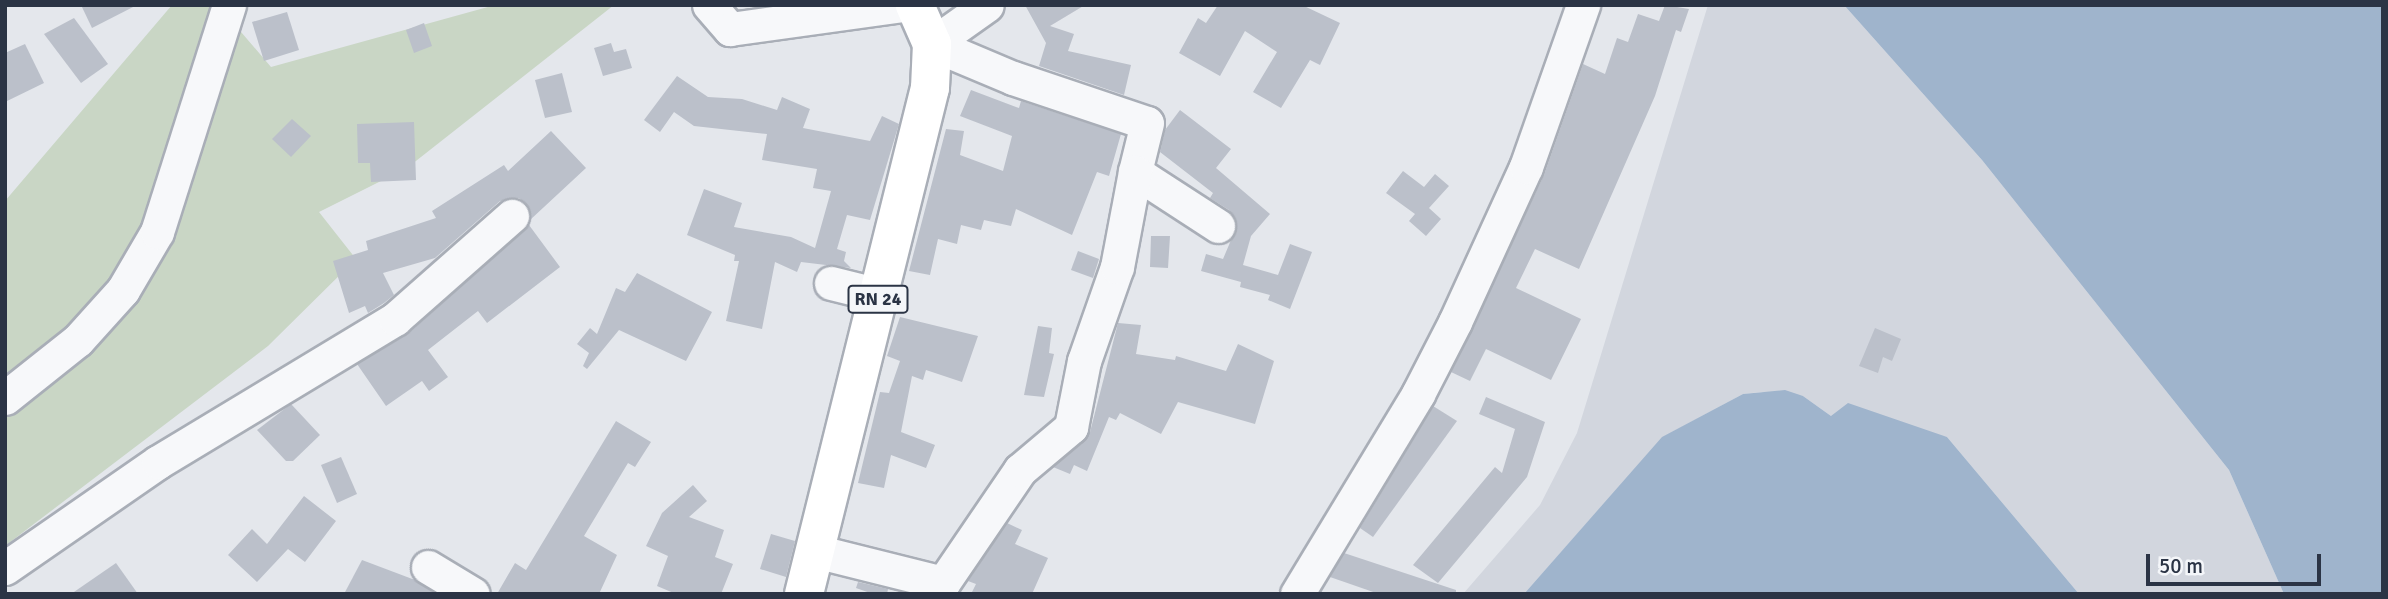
<!DOCTYPE html>
<style>
body{margin:0}
#map{position:relative;width:2388px;height:599px;overflow:hidden;background:#e4e7ec;font-family:Signika,sans-serif}
div>[style]{position:absolute}
.built>*{inset:0;background:#d2d6de}
.green>*{inset:0;background:#c9d6c5}
.water>*{inset:0;background:#9fb4cc}
.building>*{inset:0;background:#bbc0ca}
.roads{filter:drop-shadow(2px 0 #a9aeb7) drop-shadow(-2px 0 #a9aeb7) drop-shadow(0 2px #a9aeb7) drop-shadow(0 -2px #a9aeb7)}
.minor>*{height:33px;margin:-16.5px;padding:0 16.5px;transform-origin:16.5px;border-radius:16.5px;background:#f7f8fa}
.major>*{height:38px;margin:-19px;padding:0 19px;transform-origin:19px;border-radius:19px;background:#fff}
span{translate:-50% -50%;white-space:nowrap;text-align:center;line-height:1.15;-webkit-text-stroke:7px #f4f6f9;paint-order:stroke}
.shield-label span{padding:2px 5px;background:#f4f6f9;border:2px solid;border-radius:5px;-webkit-text-stroke-width:0}
.shield-label{font-size:18px;color:#2b3445;font-weight:700}
.frame{position:absolute;inset:0;border:7px solid #2b3445;pointer-events:none}
.scale{position:absolute;left:2146px;top:554px;width:175px;height:32px;box-sizing:border-box;border:4px solid #2b3445;border-top:0;padding-left:9px;font-size:21px;line-height:24px;white-space:nowrap;color:#2b3445;-webkit-text-stroke:5px #f4f6f9;paint-order:stroke}
</style>
<div id="map">
<div class="built">
<div style="clip-path:polygon(1708px 5px,1844px 5px,1982px 160px,2229px 470px,2284px 594px,2079px 594px,1947px 437px,1831px 416px,1803px 396px,1762px 392px,1743px 394px,1663px 437px,1524px 594px,1463px 594px,1540px 505px,1577px 433px)"></div>
</div>
<div class="green">
<div style="clip-path:polygon(172px 5px,218px 5px,271px 67px,495px 5px,614px 5px,407px 168px,319px 212px,356px 259px,268px 346px,5px 546px,5px 201px)"></div>
</div>
<div class="water">
<div style="clip-path:polygon(1844px 5px,2383px 5px,2383px 594px,2284px 594px,2229px 470px,1982px 160px)"></div>
<div style="clip-path:polygon(1785px 390px,1803px 396px,1831px 416px,1848px 403px,1947px 437px,2079px 594px,1524px 594px,1662px 437px,1743px 394px)"></div>
</div>
<div class="building">
<div style="clip-path:polygon(81px 5px,137px 5px,92px 28px)"></div>
<div style="clip-path:polygon(1025px 5px,1085px 5px,1050px 26px,1074px 34px,1068px 51px,1131px 65px,1124px 95px,1039px 66px,1046px 43px)"></div>
<div style="clip-path:polygon(1218px 5px,1302px 5px,1340px 23px,1320px 65px,1310px 60px,1281px 108px,1253px 92px,1277px 52px,1245px 31px,1220px 76px,1179px 53px,1198px 18px,1206px 23px)"></div>
<div style="clip-path:polygon(1665px 5px,1689px 9px,1681px 32px,1676px 30px,1655px 96px,1579px 269px,1535px 249px,1516px 288px,1581px 319px,1551px 380px,1486px 349px,1470px 381px,1451px 372px,1544px 175px,1583px 64px,1605px 74px,1617px 38px,1628px 42px,1638px 14px,1659px 21px)"></div>
<div style="clip-path:polygon(287px 12px,299px 50px,264px 61px,252px 22px)"></div>
<div style="clip-path:polygon(74px 18px,108px 64px,81px 83px,44px 34px)"></div>
<div style="clip-path:polygon(424px 23px,432px 46px,414px 53px,406px 30px)"></div>
<div style="clip-path:polygon(611px 43px,614px 52px,626px 49px,632px 68px,603px 76px,594px 48px)"></div>
<div style="clip-path:polygon(25px 44px,44px 83px,5px 102px,5px 53px)"></div>
<div style="clip-path:polygon(562px 73px,572px 112px,545px 118px,535px 80px)"></div>
<div style="clip-path:polygon(677px 76px,708px 97px,742px 99px,777px 110px,782px 97px,810px 109px,803px 128px,870px 141px,882px 116px,899px 124px,870px 220px,847px 215px,837px 249px,846px 252px,844px 261px,851px 268px,801px 262px,797px 272px,775px 262px,762px 329px,726px 321px,739px 261px,734px 261px,735px 255px,687px 235px,704px 189px,742px 203px,734px 227px,791px 237px,815px 248px,831px 191px,813px 188px,817px 169px,762px 160px,767px 134px,694px 126px,674px 112px,660px 132px,644px 120px)"></div>
<div style="clip-path:polygon(971px 90px,1019px 108px,1021px 101px,1121px 134px,1109px 176px,1097px 172px,1072px 235px,1016px 209px,1011px 226px,984px 220px,981px 230px,961px 225px,957px 244px,938px 239px,930px 275px,909px 271px,946px 129px,964px 131px,960px 155px,1003px 171px,1012px 136px,960px 116px)"></div>
<div style="clip-path:polygon(1180px 110px,1231px 149px,1216px 168px,1270px 214px,1251px 236px,1243px 265px,1278px 275px,1290px 244px,1312px 252px,1290px 309px,1268px 300px,1270px 295px,1240px 287px,1241px 282px,1201px 271px,1206px 254px,1223px 259px,1237px 226px,1229px 210px,1210px 198px,1213px 193px,1160px 152px,1165px 130px)"></div>
<div style="clip-path:polygon(292px 119px,311px 136px,291px 157px,272px 139px)"></div>
<div style="clip-path:polygon(414px 122px,416px 180px,371px 182px,370px 163px,358px 163px,357px 124px)"></div>
<div style="clip-path:polygon(551px 131px,586px 168px,530px 220px,527px 204px,519px 198px,500px 201px,435px 258px,383px 273px,394px 295px,384px 303px,368px 313px,365px 306px,349px 313px,333px 261px,368px 250px,366px 241px,436px 218px,432px 211px,504px 165px,508px 171px)"></div>
<div style="clip-path:polygon(1403px 171px,1424px 187px,1435px 174px,1449px 186px,1429px 208px,1441px 219px,1426px 236px,1409px 221px,1415px 214px,1386px 193px)"></div>
<div style="clip-path:polygon(529px 225px,560px 267px,487px 323px,478px 311px,428px 350px,448px 377px,429px 391px,422px 381px,386px 406px,357px 364px,408px 334px)"></div>
<div style="clip-path:polygon(1151px 236px,1170px 236px,1168px 268px,1150px 267px)"></div>
<div style="clip-path:polygon(1078px 251px,1099px 259px,1093px 278px,1071px 270px)"></div>
<div style="clip-path:polygon(637px 273px,712px 312px,686px 361px,619px 330px,587px 369px,583px 366px,589px 353px,577px 344px,590px 328px,597px 334px,616px 288px,625px 292px)"></div>
<div style="clip-path:polygon(900px 317px,978px 336px,962px 382px,926px 370px,923px 380px,912px 376px,901px 432px,935px 445px,926px 468px,891px 455px,884px 488px,858px 483px,880px 392px,889px 393px,900px 361px,887px 356px)"></div>
<div style="clip-path:polygon(1118px 323px,1141px 325px,1136px 354px,1175px 360px,1176px 356px,1226px 371px,1238px 344px,1274px 361px,1255px 424px,1178px 402px,1161px 434px,1120px 413px,1116px 420px,1109px 417px,1087px 471px,1074px 465px,1070px 474px,1053px 467px,1090px 432px)"></div>
<div style="clip-path:polygon(1038px 326px,1052px 328px,1049px 353px,1054px 354px,1044px 397px,1024px 395px)"></div>
<div style="clip-path:polygon(1875px 328px,1901px 339px,1892px 361px,1883px 357px,1878px 373px,1859px 366px)"></div>
<div style="clip-path:polygon(1486px 397px,1545px 422px,1527px 477px,1438px 583px,1413px 565px,1495px 467px,1502px 473px,1515px 429px,1479px 414px)"></div>
<div style="clip-path:polygon(291px 404px,320px 435px,293px 461px,286px 461px,257px 430px)"></div>
<div style="clip-path:polygon(1433px 406px,1457px 421px,1373px 537px,1360px 528px)"></div>
<div style="clip-path:polygon(616px 421px,651px 442px,635px 467px,628px 463px,584px 536px,617px 555px,599px 594px,497px 594px,515px 563px,526px 570px)"></div>
<div style="clip-path:polygon(341px 457px,357px 494px,337px 503px,321px 465px)"></div>
<div style="clip-path:polygon(693px 485px,707px 501px,689px 517px,724px 530px,715px 557px,733px 564px,721px 594px,676px 594px,657px 586px,668px 556px,646px 546px,662px 513px)"></div>
<div style="clip-path:polygon(304px 496px,336px 521px,305px 562px,288px 549px,257px 582px,228px 555px,252px 529px,267px 544px)"></div>
<div style="clip-path:polygon(1007px 523px,1022px 530px,1015px 544px,1048px 558px,1032px 594px,971px 594px,976px 584px,968px 581px)"></div>
<div style="clip-path:polygon(771px 534px,795px 541px,786px 577px,760px 569px)"></div>
<div style="clip-path:polygon(1344px 553px,1456px 590px,1456px 594px,1379px 594px,1330px 577px)"></div>
<div style="clip-path:polygon(362px 560px,415px 580px,435px 594px,344px 594px)"></div>
<div style="clip-path:polygon(116px 563px,138px 594px,71px 594px)"></div>
<div style="clip-path:polygon(858px 582px,888px 589px,887px 594px,873px 594px,856px 588px)"></div>
</div>
<div class="roads">
<div class="minor">
<div style="left:709px;top:5px;width:32px;rotate:49deg"></div>
<div style="left:730px;top:29px;width:175px;rotate:-7.9deg"></div>
<div style="left:932px;top:44px;width:88px;rotate:22.8deg"></div>
<div style="left:1013px;top:78px;width:141px;rotate:18.6deg"></div>
<div style="left:1147px;top:123px;width:50px;rotate:103.8deg"></div>
<div style="left:1135px;top:172px;width:99px;rotate:33deg"></div>
<div style="left:932px;top:44px;width:67px;rotate:-35.3deg"></div>
<div style="left:831px;top:283px;width:49px;rotate:14deg"></div>
<div style="left:5px;top:398px;width:93px;rotate:-38.5deg"></div>
<div style="left:78px;top:340px;width:67px;rotate:-48deg"></div>
<div style="left:123px;top:290px;width:67px;rotate:-59.6deg"></div>
<div style="left:157px;top:232px;width:238px;rotate:-72.4deg"></div>
<div style="left:815px;top:551px;width:132px;rotate:14deg"></div>
<div style="left:943px;top:583px;width:137px;rotate:-55.7deg"></div>
<div style="left:1020px;top:470px;width:67px;rotate:-40.1deg"></div>
<div style="left:1071px;top:427px;width:67px;rotate:-78.9deg"></div>
<div style="left:1084px;top:361px;width:100px;rotate:-70.7deg"></div>
<div style="left:1117px;top:267px;width:97px;rotate:-79.3deg"></div>
<div style="left:428px;top:567px;width:52px;rotate:31deg"></div>
<div style="left:5px;top:568px;width:186px;rotate:-34.7deg"></div>
<div style="left:158px;top:462px;width:277px;rotate:-31.1deg"></div>
<div style="left:395px;top:319px;width:156px;rotate:-41.4deg"></div>
<div style="left:1297px;top:594px;width:234px;rotate:-58.8deg"></div>
<div style="left:1418px;top:394px;width:81px;rotate:-62.8deg"></div>
<div style="left:1455px;top:322px;width:170px;rotate:-65.4deg"></div>
<div style="left:1526px;top:167px;width:172px;rotate:-70.6deg"></div>
</div>
<div class="major">
<div style="left:804px;top:594px;width:521px;rotate:-76.02deg"></div>
<div style="left:930px;top:88px;width:44px;rotate:-87.4deg"></div>
<div style="left:932px;top:44px;width:43px;rotate:-113.6deg"></div>
</div>
</div>
<div class="shield-label">
<span style="left:878px;top:299px">RN 24</span>
</div>
<div class="frame"></div>
<div class="scale">50 m</div>
</div>
